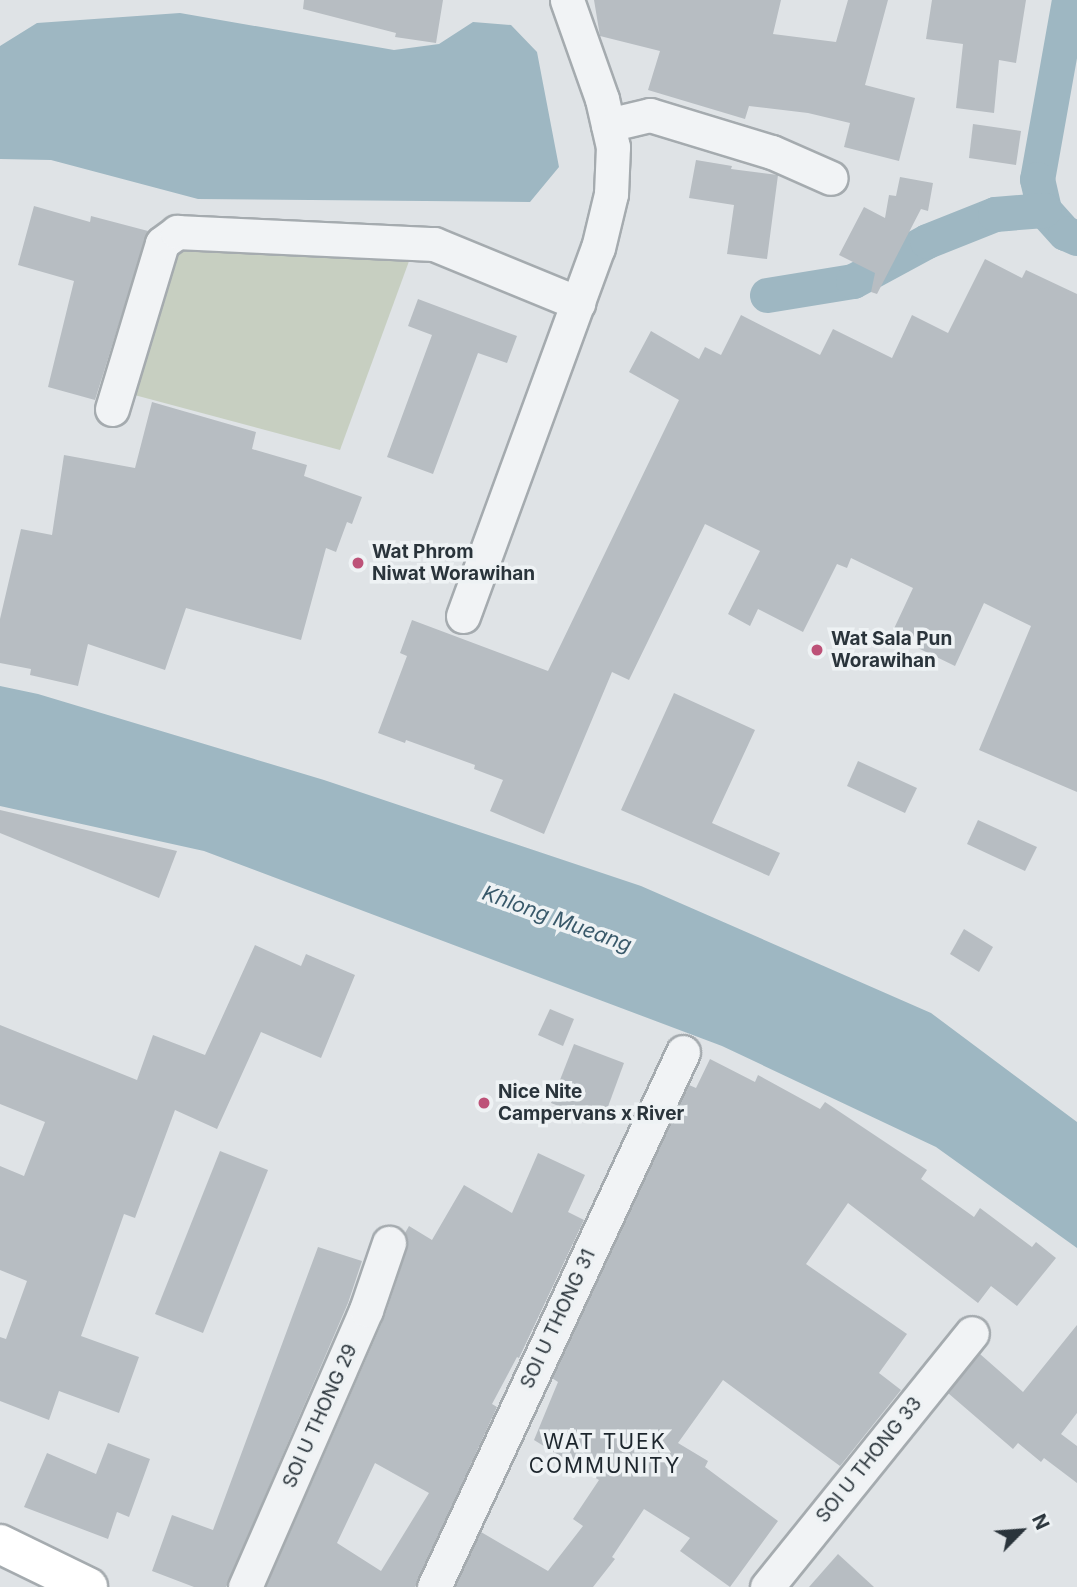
<!DOCTYPE html>
<style>
body{margin:0}
#map{position:relative;width:1077px;height:1587px;overflow:hidden;background:#dfe3e6;font-family:Inter,sans-serif}
div>[style]{position:absolute}
.green>*{inset:0;background:#c7cfc1}
.water>*{inset:0;background:#9eb7c2}
.canal>*{height:35px;margin:-17.5px;padding:0 17.5px;transform-origin:17.5px;border-radius:17.5px;background:#9eb7c2}
.building>*{inset:0;background:#b7bdc2}
.roads{filter:drop-shadow(2px 0 #a5abaf) drop-shadow(-2px 0 #a5abaf) drop-shadow(0 2px #a5abaf) drop-shadow(0 -2px #a5abaf)}
.street>*{height:33px;margin:-16.5px;padding:0 16.5px;transform-origin:16.5px;border-radius:16.5px;background:#f1f3f5}
.secondary>*{height:38px;margin:-19px;padding:0 19px;transform-origin:19px;border-radius:19px;background:#fff}
.dots>*{width:19px;height:19px;translate:-50% -50%;box-sizing:border-box;border:4px solid #eef2f4;border-radius:50%}
span{translate:-50% -50%;white-space:nowrap;text-align:center;line-height:1.15;-webkit-text-stroke:7px #eef2f4;paint-order:stroke}
.poi-label{font-size:19px;color:#2a343b;font-weight:700}
.left{translate:0 -50%;text-align:left}
.street-label{font-size:19px;color:#2a343b}
.water-label{font-size:21px;color:#39596a;font-style:italic}
.neighbourhood-label{font-size:21px;color:#1c252c;letter-spacing:2px}
.north{position:absolute;left:986px;top:1496px;width:70px;height:70px;-webkit-text-stroke:5px #eef2f4;paint-order:stroke;rotate:65deg;font-size:19px;font-weight:700;line-height:28px;text-align:center;color:#2a343b}
.north::after{content:'';display:block;margin:auto;width:24px;height:32px;background:#2a343b;clip-path:polygon(50% 0,100% 100%,50% 72%,0 100%)}
</style>
<div id="map">
<div class="green">
<div style="clip-path:polygon(183px 244px,412px 253px,340px 450px,127px 393px,169px 254px)"></div>
</div>
<div class="water">
<div style="clip-path:polygon(180px 13px,394px 50px,439px 44px,473px 22px,511px 25px,537px 52px,559px 167px,530px 202px,198px 199px,51px 160px,0 159px,0 46px,37px 23px)"></div>
<div style="clip-path:polygon(0 686px,38px 694px,324px 780px,641px 886px,931px 1013px,1077px 1122px,1077px 1248px,936px 1147px,722px 1046px,204px 851px,0 806px)"></div>
</div>
<div class="canal">
<div style="left:1069px;top:0;width:182px;rotate:100.1deg"></div>
<div style="left:1037px;top:179px;width:32px;rotate:77deg"></div>
<div style="left:1044px;top:210px;width:31px;rotate:48deg"></div>
<div style="left:1065px;top:233px;width:13px;rotate:23deg"></div>
<div style="left:767px;top:295px;width:87px;rotate:-9.2deg"></div>
<div style="left:853px;top:281px;width:84px;rotate:-28.4deg"></div>
<div style="left:927px;top:241px;width:73px;rotate:-21.7deg"></div>
<div style="left:995px;top:214px;width:49px;rotate:-4.7deg"></div>
</div>
<div class="building">
<div style="clip-path:polygon(304px 0,443px 0,436px 43px,395px 37px,396px 33px,303px 9px)"></div>
<div style="clip-path:polygon(594px 0,781px 0,773px 34px,836px 42px,848px 0,888px 0,865px 85px,915px 98px,899px 161px,844px 147px,850px 123px,808px 113px,749px 106px,745px 119px,648px 90px,660px 51px,600px 36px)"></div>
<div style="clip-path:polygon(932px 0,1026px 0,1016px 63px,999px 60px,994px 113px,956px 108px,963px 44px,926px 39px)"></div>
<div style="clip-path:polygon(973px 124px,1021px 131px,1016px 165px,969px 158px)"></div>
<div style="clip-path:polygon(696px 160px,732px 166px,731px 169px,778px 175px,767px 259px,727px 254px,734px 205px,689px 198px)"></div>
<div style="clip-path:polygon(900px 177px,933px 183px,928px 211px,921px 209px,877px 294px,871px 292px,875px 273px,839px 255px,864px 207px,885px 218px,889px 195px,896px 196px)"></div>
<div style="clip-path:polygon(34px 206px,90px 222px,91px 216px,148px 231px,95px 400px,48px 387px,74px 281px,18px 265px)"></div>
<div style="clip-path:polygon(985px 259px,1022px 278px,1026px 270px,1077px 294px,1077px 792px,979px 750px,1031px 626px,984px 603px,955px 666px,891px 635px,913px 588px,851px 558px,847px 568px,837px 564px,803px 632px,758px 609px,750px 626px,728px 614px,760px 551px,705px 524px,629px 680px,612px 672px,544px 834px,490px 811px,503px 780px,474px 769px,475px 765px,406px 740px,405px 743px,378px 733px,407px 656px,400px 653px,412px 620px,548px 671px,679px 400px,629px 372px,651px 331px,699px 359px,705px 347px,721px 355px,741px 315px,820px 355px,833px 329px,892px 358px,912px 315px,948px 333px)"></div>
<div style="clip-path:polygon(418px 299px,517px 336px,507px 363px,478px 353px,433px 474px,387px 457px,432px 335px,408px 326px)"></div>
<div style="clip-path:polygon(152px 402px,256px 432px,252px 449px,307px 465px,304px 476px,362px 497px,352px 524px,347px 522px,336px 552px,326px 548px,301px 640px,186px 608px,165px 670px,88px 644px,78px 686px,30px 675px,31px 669px,0 663px,0 619px,21px 529px,52px 535px,64px 455px,135px 468px)"></div>
<div style="clip-path:polygon(674px 693px,755px 730px,712px 823px,780px 853px,769px 876px,621px 810px)"></div>
<div style="clip-path:polygon(858px 761px,917px 788px,905px 813px,847px 786px)"></div>
<div style="clip-path:polygon(0 810px,177px 851px,159px 898px,0 833px)"></div>
<div style="clip-path:polygon(978px 820px,1037px 847px,1025px 871px,967px 844px)"></div>
<div style="clip-path:polygon(964px 929px,993px 947px,979px 972px,950px 954px)"></div>
<div style="clip-path:polygon(255px 945px,301px 966px,306px 954px,355px 975px,321px 1058px,261px 1032px,217px 1129px,175px 1110px,135px 1218px,124px 1214px,81px 1336px,139px 1357px,119px 1413px,59px 1391px,49px 1420px,0 1401px,0 1337px,6px 1339px,27px 1281px,0 1270px,0 1166px,24px 1176px,45px 1122px,0 1104px,0 1025px,137px 1080px,153px 1035px,205px 1055px)"></div>
<div style="clip-path:polygon(550px 1009px,574px 1019px,563px 1046px,538px 1035px)"></div>
<div style="clip-path:polygon(574px 1044px,624px 1063px,602px 1123px,551px 1103px)"></div>
<div style="clip-path:polygon(710px 1059px,755px 1082px,758px 1075px,820px 1109px,825px 1102px,927px 1170px,921px 1179px,974px 1217px,980px 1208px,1032px 1247px,1036px 1242px,1056px 1258px,1017px 1306px,991px 1286px,978px 1303px,848px 1203px,806px 1264px,907px 1334px,879px 1373px,901px 1390px,840px 1466px,723px 1380px,678px 1443px,708px 1461px,705px 1467px,778px 1521px,730px 1587px,680px 1551px,690px 1538px,644px 1509px,612px 1557px,615px 1559px,593px 1587px,455px 1587px,481px 1532px,548px 1571px,583px 1526px,573px 1519px,599px 1480px,534px 1440px,558px 1382px,552px 1378px,689px 1085px,696px 1088px)"></div>
<div style="clip-path:polygon(220px 1151px,268px 1170px,203px 1333px,155px 1314px)"></div>
<div style="clip-path:polygon(evenodd,538px 1153px,585px 1175px,568px 1212px,584px 1220px,519px 1358px,517px 1357px,492px 1404px,497px 1407px,415px 1587px,266px 1587px,384px 1318px,407px 1249px,405px 1233px,409px 1226px,432px 1240px,464px 1185px,512px 1213px,538px 1153px,375px 1463px,429px 1493px,381px 1571px,337px 1543px,375px 1463px)"></div>
<div style="clip-path:polygon(318px 1247px,362px 1261px,348px 1303px,226px 1587px,194px 1587px,152px 1571px,172px 1515px,213px 1530px)"></div>
<div style="clip-path:polygon(1077px 1325px,1077px 1413px,1061px 1434px,1077px 1446px,1077px 1483px,1044px 1458px,1041px 1462px,1018px 1443px,1013px 1449px,948px 1393px,980px 1354px,1023px 1392px)"></div>
<div style="clip-path:polygon(108px 1443px,150px 1459px,129px 1517px,117px 1512px,108px 1539px,24px 1507px,47px 1453px,96px 1474px)"></div>
<div style="clip-path:polygon(838px 1554px,874px 1587px,809px 1587px)"></div>
</div>
<div class="roads">
<div class="street">
<div style="left:608px;top:125px;width:43px;rotate:-13.4deg"></div>
<div style="left:650px;top:115px;width:127px;rotate:16.9deg"></div>
<div style="left:772px;top:152px;width:64px;rotate:23.8deg"></div>
<div style="left:112px;top:409px;width:173px;rotate:-73.2deg"></div>
<div style="left:162px;top:243px;width:19px;rotate:-36deg"></div>
<div style="left:177px;top:232px;width:257px;rotate:2.7deg"></div>
<div style="left:434px;top:244px;width:156px;rotate:22.3deg"></div>
<div style="left:463px;top:616px;width:392px;rotate:-69.9deg"></div>
<div style="left:598px;top:248px;width:56px;rotate:-76.5deg"></div>
<div style="left:611px;top:194px;width:47px;rotate:-87.6deg"></div>
<div style="left:613px;top:147px;width:49px;rotate:-102.9deg"></div>
<div style="left:602px;top:99px;width:105px;rotate:-109.5deg"></div>
<div style="left:245px;top:1587px;width:302px;rotate:-66.4deg"></div>
<div style="left:366px;top:1310px;width:71px;rotate:-71.1deg"></div>
<div style="left:434px;top:1587px;width:590px;rotate:-65.04deg"></div>
<div style="left:767px;top:1587px;width:326px;rotate:-51.1deg"></div>
</div>
<div class="secondary">
<div style="left:0;top:1544px;width:98px;rotate:26deg"></div>
</div>
</div>
<div class="dots">
<div style="left:358px;top:563px;background:#bd5278"></div>
<div style="left:817px;top:650px;background:#bd5278"></div>
<div style="left:484px;top:1103px;background:#bd5278"></div>
</div>
<div class="poi-label">
<span class="left" style="left:372px;top:563px">Wat Phrom<br>Niwat Worawihan</span>
<span class="left" style="left:831px;top:650px">Wat Sala Pun<br>Worawihan</span>
<span class="left" style="left:498px;top:1103px">Nice Nite<br>Campervans x River</span>
</div>
<div class="street-label">
<span style="left:558px;top:1319px;rotate:-65deg">SOI U THONG 31</span>
<span style="left:320px;top:1416px;rotate:-66deg">SOI U THONG 29</span>
<span style="left:869px;top:1460px;rotate:-51deg">SOI U THONG 33</span>
</div>
<div class="water-label">
<span style="left:557px;top:919px;rotate:20deg">Khlong Mueang</span>
</div>
<div class="neighbourhood-label">
<span style="left:605px;top:1454px">WAT TUEK<br>COMMUNITY</span>
</div>
<div class="north">N</div>
</div>
